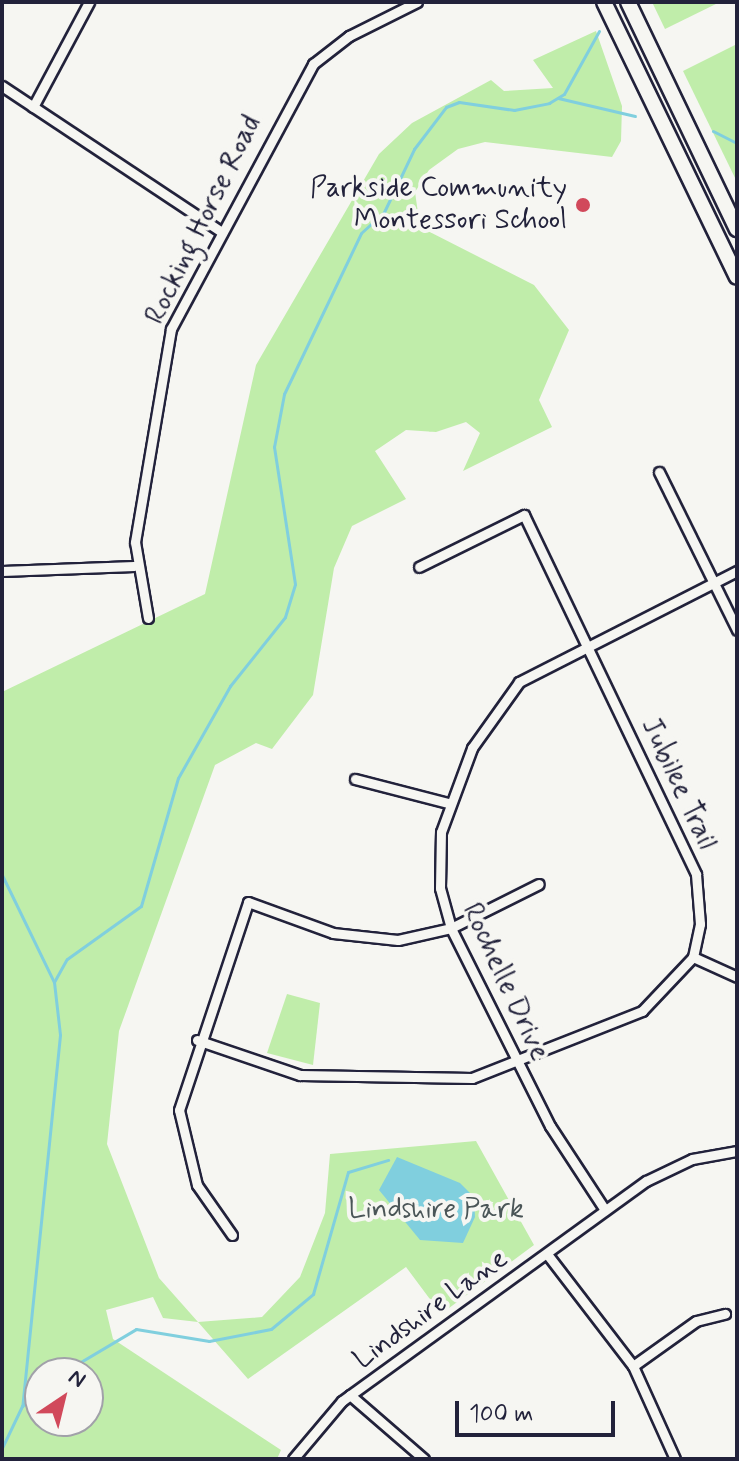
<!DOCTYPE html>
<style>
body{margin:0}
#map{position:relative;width:739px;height:1461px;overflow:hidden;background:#f6f6f2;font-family:Mynerve,sans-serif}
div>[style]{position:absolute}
.green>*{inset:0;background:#c0edaa}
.water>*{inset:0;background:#80cfde}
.stream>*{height:3px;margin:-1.5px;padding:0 1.5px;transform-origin:1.5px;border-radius:1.5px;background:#80cfde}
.roads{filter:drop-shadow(2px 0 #22223b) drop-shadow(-2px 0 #22223b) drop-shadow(0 2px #22223b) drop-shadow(0 -2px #22223b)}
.minor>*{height:9px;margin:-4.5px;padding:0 4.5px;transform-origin:4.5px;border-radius:4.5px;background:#f6f6f2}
.primary>*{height:14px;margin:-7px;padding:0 7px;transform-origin:7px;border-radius:7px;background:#f6f6f2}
.dots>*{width:22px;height:22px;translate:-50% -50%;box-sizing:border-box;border:4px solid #f6f6f2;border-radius:50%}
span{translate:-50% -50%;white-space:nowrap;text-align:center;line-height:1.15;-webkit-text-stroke:8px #f6f6f2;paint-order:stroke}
.poi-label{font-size:28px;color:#22223b}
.right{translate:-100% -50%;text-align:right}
.street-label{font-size:28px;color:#22223b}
.park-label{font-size:28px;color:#4a5557}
.frame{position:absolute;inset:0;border:4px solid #22223b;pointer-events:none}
.north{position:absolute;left:24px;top:1357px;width:80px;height:80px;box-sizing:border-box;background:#f6f6f2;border:2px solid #a1a1a9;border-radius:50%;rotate:35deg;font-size:22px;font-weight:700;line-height:32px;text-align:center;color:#22223b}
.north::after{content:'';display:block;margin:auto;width:28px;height:36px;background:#d1495b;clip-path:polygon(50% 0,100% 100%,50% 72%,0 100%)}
.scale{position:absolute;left:455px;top:1401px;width:160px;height:36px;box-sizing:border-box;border:4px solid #22223b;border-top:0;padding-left:10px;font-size:24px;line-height:28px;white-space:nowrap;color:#22223b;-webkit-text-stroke:6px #f6f6f2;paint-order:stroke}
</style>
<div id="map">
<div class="green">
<div style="clip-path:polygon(652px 2px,720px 2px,665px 29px)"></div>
<div style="clip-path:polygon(evenodd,596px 31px,622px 106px,621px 141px,612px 157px,485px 142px,458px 149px,429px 170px,415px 192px,420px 227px,534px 285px,569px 330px,539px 400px,552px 427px,463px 471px,480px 433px,466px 422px,436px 432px,406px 430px,375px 451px,406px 499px,352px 526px,334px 568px,313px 695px,272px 749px,256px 743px,215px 765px,119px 1031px,107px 1144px,159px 1278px,198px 1322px,262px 1317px,300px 1277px,325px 1213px,330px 1154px,476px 1141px,534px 1245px,441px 1314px,406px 1267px,248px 1379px,198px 1322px,163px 1318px,153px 1297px,106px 1310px,113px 1339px,281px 1450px,277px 1459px,2px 1459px,2px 692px,205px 594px,256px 365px,379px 154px,412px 123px,491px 80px,504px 91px,553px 88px,533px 60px,596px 31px,40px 1373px,88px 1373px,88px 1421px,40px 1421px,40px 1373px)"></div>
<div style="clip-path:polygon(737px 44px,737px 182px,683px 71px)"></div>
<div style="clip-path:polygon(287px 994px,320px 1003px,313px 1065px,267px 1053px)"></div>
</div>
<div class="water">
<div style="clip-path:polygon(397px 1157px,460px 1183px,474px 1197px,475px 1217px,463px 1243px,420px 1240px,379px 1190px)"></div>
</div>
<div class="stream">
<div style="left:558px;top:98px;width:79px;rotate:13.2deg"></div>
<div style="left:713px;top:131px;width:27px;rotate:27deg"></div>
<div style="left:2px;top:875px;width:119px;rotate:64.1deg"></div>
<div style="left:54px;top:982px;width:53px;rotate:83.5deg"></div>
<div style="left:60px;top:1035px;width:373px;rotate:95.8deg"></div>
<div style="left:22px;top:1406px;width:47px;rotate:115.5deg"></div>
<div style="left:54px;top:982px;width:26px;rotate:-61deg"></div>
<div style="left:67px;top:959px;width:91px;rotate:-35.6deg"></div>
<div style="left:141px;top:906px;width:133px;rotate:-73.9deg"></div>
<div style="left:178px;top:778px;width:106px;rotate:-60.5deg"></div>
<div style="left:230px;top:686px;width:88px;rotate:-51.4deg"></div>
<div style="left:285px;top:617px;width:34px;rotate:-73deg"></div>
<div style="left:295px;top:584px;width:139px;rotate:-98.7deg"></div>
<div style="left:274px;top:447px;width:54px;rotate:-79.3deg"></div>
<div style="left:284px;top:394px;width:178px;rotate:-64.4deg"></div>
<div style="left:361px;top:233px;width:31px;rotate:-42deg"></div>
<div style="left:384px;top:212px;width:70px;rotate:-64.5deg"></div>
<div style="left:414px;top:149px;width:53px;rotate:-52.7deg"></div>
<div style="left:446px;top:107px;width:14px;rotate:-21deg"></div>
<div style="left:459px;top:102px;width:56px;rotate:8.3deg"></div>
<div style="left:514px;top:110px;width:36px;rotate:-11deg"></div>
<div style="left:549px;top:103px;width:17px;rotate:-31deg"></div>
<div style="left:564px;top:94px;width:72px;rotate:-60.9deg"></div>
<div style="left:62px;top:1373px;width:86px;rotate:-30.7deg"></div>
<div style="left:136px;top:1329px;width:74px;rotate:9.3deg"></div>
<div style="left:209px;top:1341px;width:63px;rotate:-11deg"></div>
<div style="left:271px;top:1329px;width:55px;rotate:-39.8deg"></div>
<div style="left:313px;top:1294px;width:127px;rotate:-74deg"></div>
<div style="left:348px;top:1172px;width:42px;rotate:-16.7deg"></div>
<div style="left:22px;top:1406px;width:23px;rotate:-40deg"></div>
</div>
<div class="roads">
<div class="minor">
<div style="left:2px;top:86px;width:262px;rotate:33.6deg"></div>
<div style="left:33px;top:107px;width:119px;rotate:-61.9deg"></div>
<div style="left:659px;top:472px;width:176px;rotate:63.7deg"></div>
<div style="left:2px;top:571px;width:132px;rotate:-2.2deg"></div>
<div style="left:148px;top:618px;width:77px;rotate:-99.7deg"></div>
<div style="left:135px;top:542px;width:216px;rotate:-80.4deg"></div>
<div style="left:171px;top:329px;width:301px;rotate:-61.8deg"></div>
<div style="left:313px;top:64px;width:46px;rotate:-37.9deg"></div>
<div style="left:349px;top:36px;width:76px;rotate:-26.6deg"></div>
<div style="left:355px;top:779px;width:96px;rotate:14.5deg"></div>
<div style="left:693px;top:957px;width:48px;rotate:24.4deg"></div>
<div style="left:197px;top:1040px;width:109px;rotate:18.8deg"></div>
<div style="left:300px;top:1075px;width:172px;rotate:1deg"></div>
<div style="left:472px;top:1078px;width:183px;rotate:-21.5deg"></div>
<div style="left:642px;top:1011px;width:74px;rotate:-46.6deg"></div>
<div style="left:693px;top:957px;width:34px;rotate:-78deg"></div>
<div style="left:700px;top:924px;width:50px;rotate:-94.6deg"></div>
<div style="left:696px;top:874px;width:398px;rotate:-115.6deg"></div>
<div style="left:524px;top:515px;width:117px;rotate:153.7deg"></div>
<div style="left:605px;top:1210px;width:100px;rotate:-123.2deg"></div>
<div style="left:550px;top:1126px;width:221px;rotate:-116.6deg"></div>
<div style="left:451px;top:928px;width:41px;rotate:-105.4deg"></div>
<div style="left:440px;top:888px;width:56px;rotate:-89deg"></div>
<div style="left:441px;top:832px;width:90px;rotate:-69.7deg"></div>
<div style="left:472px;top:748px;width:81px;rotate:-54.5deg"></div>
<div style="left:519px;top:682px;width:245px;rotate:-27deg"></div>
<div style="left:232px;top:1235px;width:61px;rotate:-125deg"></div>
<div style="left:197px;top:1185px;width:77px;rotate:-103.5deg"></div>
<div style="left:179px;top:1110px;width:219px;rotate:-71.6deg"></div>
<div style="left:248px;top:902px;width:90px;rotate:20deg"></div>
<div style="left:333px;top:933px;width:65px;rotate:6.1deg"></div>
<div style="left:398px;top:940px;width:54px;rotate:-12.8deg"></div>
<div style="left:451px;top:928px;width:98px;rotate:-26.6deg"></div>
<div style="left:547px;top:1254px;width:141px;rotate:52.5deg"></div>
<div style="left:633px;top:1366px;width:102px;rotate:65.7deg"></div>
<div style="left:633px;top:1366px;width:77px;rotate:-35.5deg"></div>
<div style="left:696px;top:1321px;width:30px;rotate:-14deg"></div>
<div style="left:350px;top:1395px;width:98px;rotate:40.9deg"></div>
<div style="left:293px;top:1459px;width:76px;rotate:-49.8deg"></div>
<div style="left:342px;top:1401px;width:375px;rotate:-35.9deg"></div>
<div style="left:646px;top:1181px;width:51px;rotate:-25.6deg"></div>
<div style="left:692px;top:1159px;width:46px;rotate:-10.1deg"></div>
</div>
<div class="primary">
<div style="left:604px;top:2px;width:305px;rotate:64.2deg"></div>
<div style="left:628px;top:2px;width:252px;rotate:64.4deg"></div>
</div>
</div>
<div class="dots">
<div style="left:583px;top:205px;background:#d1495b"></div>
</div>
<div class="poi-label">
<span class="right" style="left:567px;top:205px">Parkside Community<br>Montessori School</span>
</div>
<div class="street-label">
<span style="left:204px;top:220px;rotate:-64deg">Rocking Horse Road</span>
<span style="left:678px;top:784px;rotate:65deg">Jubilee Trail</span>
<span style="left:505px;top:982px;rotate:65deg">Rochelle Drive</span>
<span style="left:431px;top:1310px;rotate:-36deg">Lindshire Lane</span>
</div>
<div class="park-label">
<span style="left:436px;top:1210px">Lindshire Park</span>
</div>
<div class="frame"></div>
<div class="north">N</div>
<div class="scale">100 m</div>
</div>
